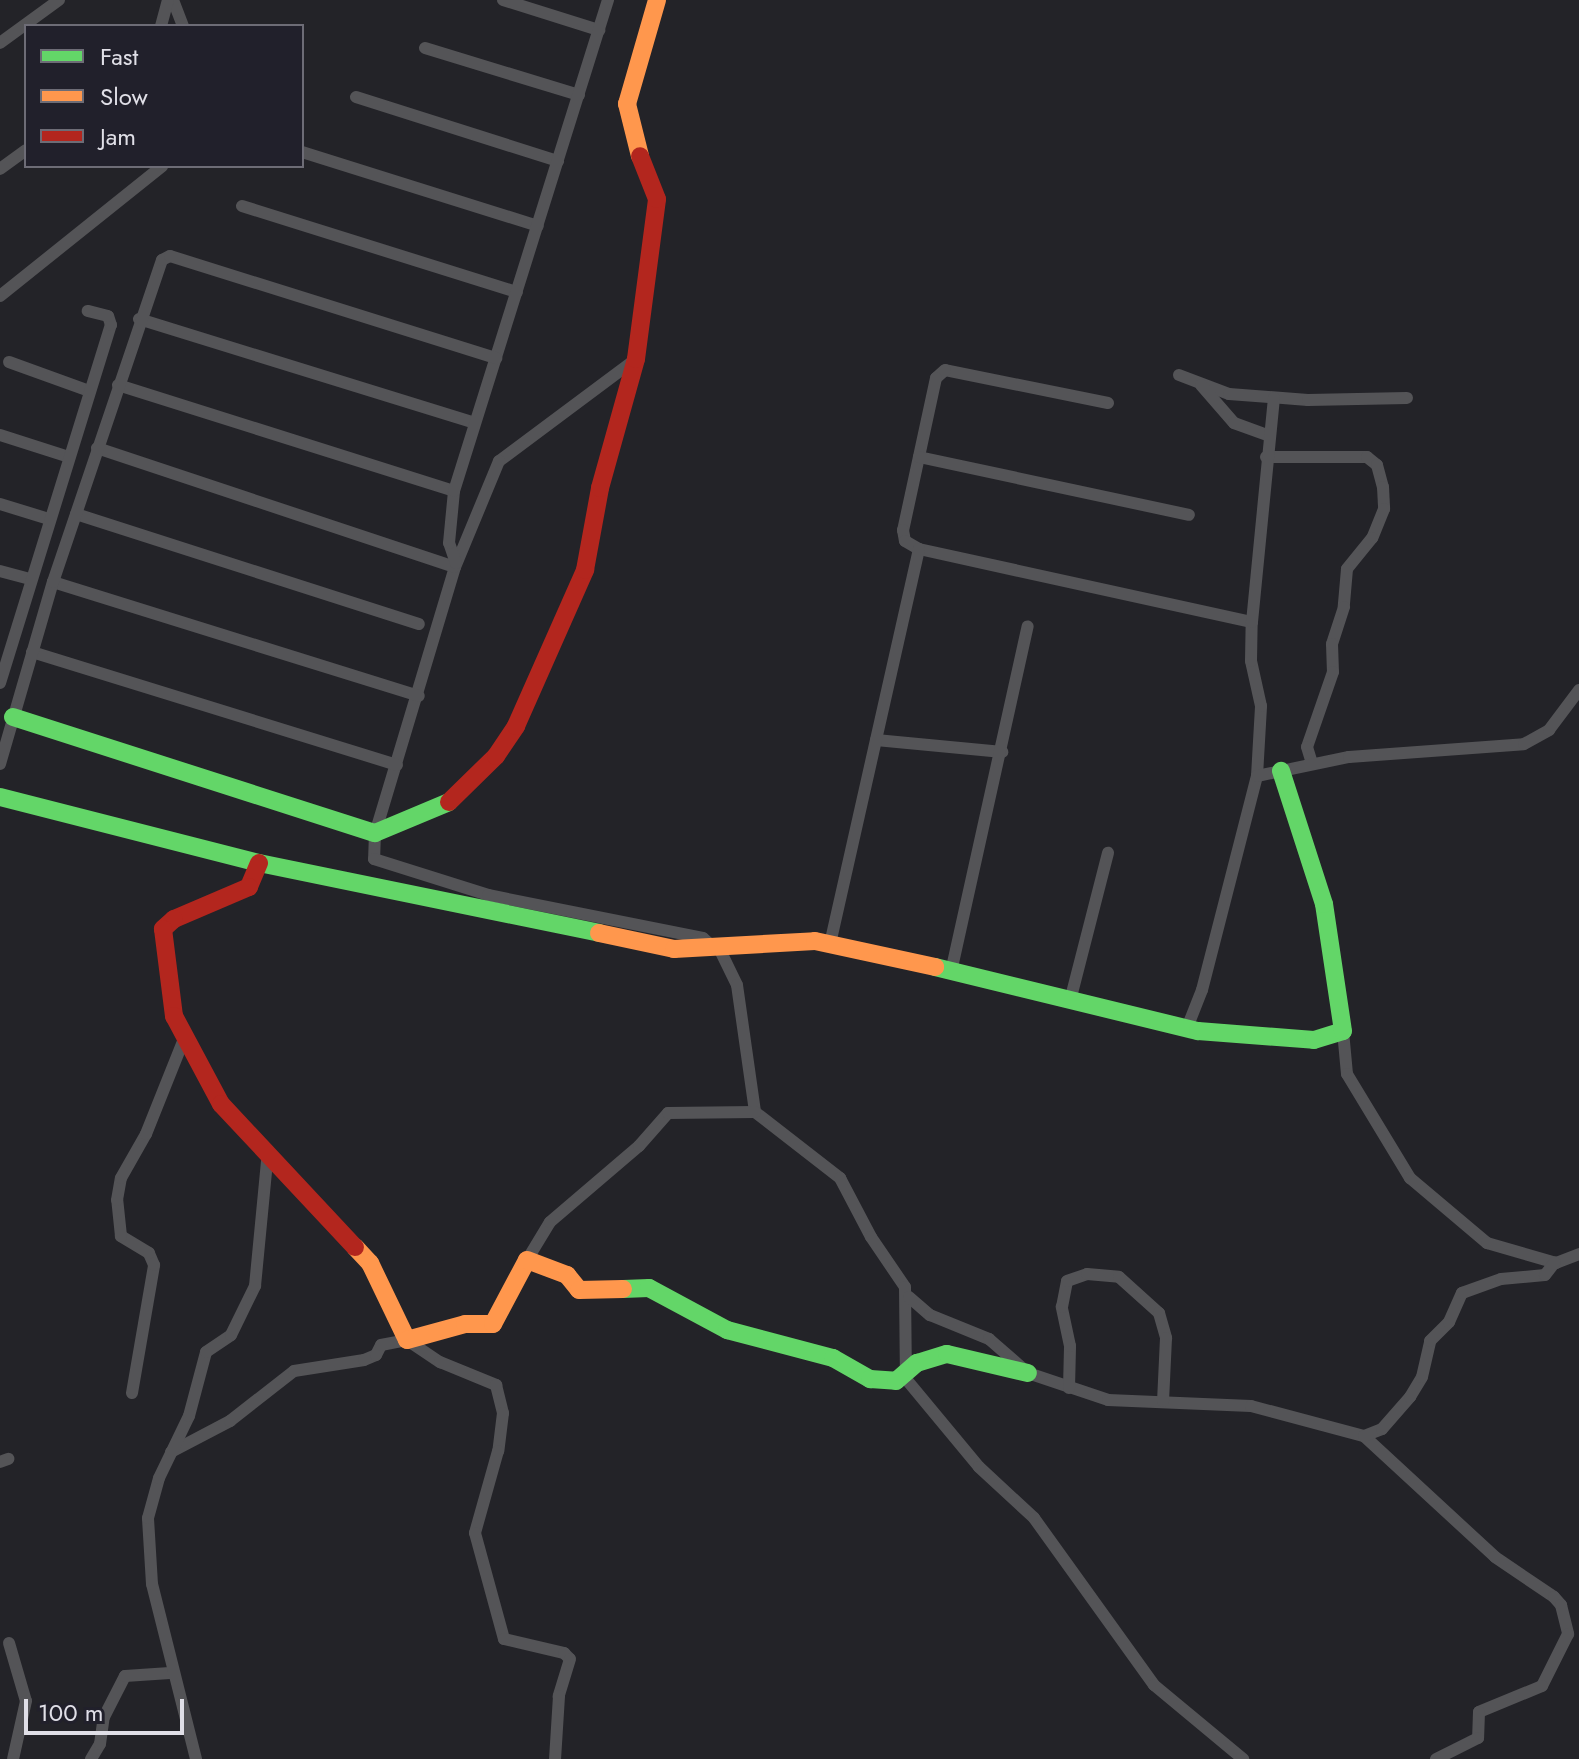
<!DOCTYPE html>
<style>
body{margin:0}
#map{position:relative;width:1579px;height:1759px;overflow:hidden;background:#232328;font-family:Jost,sans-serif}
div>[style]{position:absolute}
.street>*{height:12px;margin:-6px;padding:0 6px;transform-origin:6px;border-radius:6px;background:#545457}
.fast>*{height:18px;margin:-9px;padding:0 9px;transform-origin:9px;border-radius:9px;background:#63d668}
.slow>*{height:18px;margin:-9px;padding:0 9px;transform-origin:9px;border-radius:9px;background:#ff974d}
.jam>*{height:18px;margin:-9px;padding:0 9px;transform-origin:9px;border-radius:9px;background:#b3261e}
span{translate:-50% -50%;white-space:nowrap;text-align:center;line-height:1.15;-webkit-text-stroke:8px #21202b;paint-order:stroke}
.legend{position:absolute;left:24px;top:24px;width:280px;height:144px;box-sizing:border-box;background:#21202b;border:2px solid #6d6c76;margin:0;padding:10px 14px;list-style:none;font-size:24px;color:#e0dfe7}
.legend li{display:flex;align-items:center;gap:16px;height:40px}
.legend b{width:40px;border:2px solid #6d6c76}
.scale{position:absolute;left:24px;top:1699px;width:160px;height:36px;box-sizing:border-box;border:4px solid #e0dfe7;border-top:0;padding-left:10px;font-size:24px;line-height:28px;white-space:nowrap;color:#e0dfe7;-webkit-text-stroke:6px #21202b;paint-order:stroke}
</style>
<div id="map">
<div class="street">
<div style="left:173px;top:0;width:28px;rotate:69deg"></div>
<div style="left:503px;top:0;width:101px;rotate:17.4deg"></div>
<div style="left:161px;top:26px;width:27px;rotate:-75deg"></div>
<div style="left:0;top:43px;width:73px;rotate:-36.1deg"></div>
<div style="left:425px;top:48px;width:161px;rotate:17deg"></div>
<div style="left:356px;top:97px;width:212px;rotate:17.6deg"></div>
<div style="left:302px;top:152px;width:247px;rotate:17.4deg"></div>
<div style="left:0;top:169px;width:32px;rotate:-36deg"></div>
<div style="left:242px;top:206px;width:288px;rotate:17.4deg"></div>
<div style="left:0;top:296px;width:208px;rotate:-38.7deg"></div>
<div style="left:139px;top:319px;width:351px;rotate:17.2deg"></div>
<div style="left:636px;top:359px;width:171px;rotate:143.3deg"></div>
<div style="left:499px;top:461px;width:115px;rotate:112.5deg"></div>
<div style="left:455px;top:567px;width:278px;rotate:106.7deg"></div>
<div style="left:375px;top:833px;width:26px;rotate:92deg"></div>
<div style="left:374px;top:859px;width:120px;rotate:17.5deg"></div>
<div style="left:488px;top:895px;width:219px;rotate:11.3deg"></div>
<div style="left:703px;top:938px;width:13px;rotate:42deg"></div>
<div style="left:9px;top:362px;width:85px;rotate:19.9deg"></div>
<div style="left:1179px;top:375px;width:53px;rotate:20.8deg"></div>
<div style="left:1229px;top:394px;width:79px;rotate:4.3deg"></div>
<div style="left:1308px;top:400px;width:99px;rotate:-1.2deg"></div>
<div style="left:118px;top:385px;width:352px;rotate:17.5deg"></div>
<div style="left:1201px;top:385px;width:50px;rotate:49deg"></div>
<div style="left:1234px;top:423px;width:37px;rotate:20deg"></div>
<div style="left:1108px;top:403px;width:166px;rotate:-168.6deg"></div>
<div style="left:945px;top:370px;width:12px;rotate:138deg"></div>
<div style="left:936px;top:378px;width:156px;rotate:102.2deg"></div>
<div style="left:903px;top:530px;width:11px;rotate:80deg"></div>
<div style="left:905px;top:541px;width:16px;rotate:30deg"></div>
<div style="left:919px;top:549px;width:341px;rotate:12.4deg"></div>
<div style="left:0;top:435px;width:72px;rotate:17.7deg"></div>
<div style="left:97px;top:448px;width:377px;rotate:18.4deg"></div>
<div style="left:919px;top:457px;width:276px;rotate:12.1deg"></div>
<div style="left:1266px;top:457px;width:101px"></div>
<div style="left:1367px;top:457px;width:13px;rotate:39deg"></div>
<div style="left:1377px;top:465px;width:23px;rotate:75deg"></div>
<div style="left:1383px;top:487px;width:22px;rotate:87deg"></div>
<div style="left:1384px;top:509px;width:31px;rotate:112deg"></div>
<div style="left:1372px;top:538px;width:40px;rotate:129deg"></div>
<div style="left:1347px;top:569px;width:38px;rotate:95deg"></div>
<div style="left:1344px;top:607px;width:39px;rotate:108deg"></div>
<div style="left:1332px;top:644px;width:28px;rotate:88deg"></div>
<div style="left:1333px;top:672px;width:79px;rotate:109.1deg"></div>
<div style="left:1307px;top:747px;width:17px;rotate:73deg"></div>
<div style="left:0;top:504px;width:51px;rotate:17deg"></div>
<div style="left:76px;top:514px;width:360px;rotate:17.8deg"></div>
<div style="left:456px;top:563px;width:21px;rotate:-109deg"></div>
<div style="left:449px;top:543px;width:52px;rotate:-84.5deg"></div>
<div style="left:454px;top:491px;width:515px;rotate:-72.59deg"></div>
<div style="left:0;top:571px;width:31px;rotate:15deg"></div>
<div style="left:53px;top:582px;width:383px;rotate:17.3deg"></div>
<div style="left:32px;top:652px;width:382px;rotate:17.2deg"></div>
<div style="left:0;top:683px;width:375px;rotate:-72.8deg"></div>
<div style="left:111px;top:325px;width:9px;rotate:-108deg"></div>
<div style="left:108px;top:316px;width:21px;rotate:-166deg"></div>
<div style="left:876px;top:740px;width:127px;rotate:5.4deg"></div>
<div style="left:0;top:764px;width:190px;rotate:-73.8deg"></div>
<div style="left:53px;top:582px;width:340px;rotate:-71.3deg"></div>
<div style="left:162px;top:260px;width:9px;rotate:-27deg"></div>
<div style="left:170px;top:256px;width:342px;rotate:17.4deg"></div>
<div style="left:1257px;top:776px;width:70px;rotate:-86.7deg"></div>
<div style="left:1261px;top:706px;width:46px;rotate:-102.5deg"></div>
<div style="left:1251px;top:661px;width:39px;rotate:-89deg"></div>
<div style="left:1252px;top:622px;width:225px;rotate:-84.4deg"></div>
<div style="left:830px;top:944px;width:405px;rotate:-77.3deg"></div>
<div style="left:718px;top:946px;width:43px;rotate:64deg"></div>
<div style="left:737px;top:985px;width:128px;rotate:81.9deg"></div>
<div style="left:755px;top:1112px;width:108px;rotate:37.8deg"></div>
<div style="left:840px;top:1178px;width:67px;rotate:62.3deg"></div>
<div style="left:871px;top:1237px;width:60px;rotate:55.8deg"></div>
<div style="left:905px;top:1287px;width:92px;rotate:89.4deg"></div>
<div style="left:906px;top:1379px;width:114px;rotate:50.3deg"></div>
<div style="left:979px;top:1467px;width:75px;rotate:42.8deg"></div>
<div style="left:1034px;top:1518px;width:206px;rotate:54.3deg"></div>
<div style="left:1154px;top:1685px;width:116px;rotate:39.7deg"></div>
<div style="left:951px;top:972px;width:354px;rotate:-77.5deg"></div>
<div style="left:1071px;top:997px;width:149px;rotate:-75.6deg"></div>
<div style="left:1187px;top:1028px;width:41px;rotate:-68.5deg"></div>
<div style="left:1202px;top:990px;width:221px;rotate:-75.6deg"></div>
<div style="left:1257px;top:776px;width:94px;rotate:-11.7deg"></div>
<div style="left:1349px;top:757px;width:175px;rotate:-4.2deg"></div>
<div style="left:1524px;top:744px;width:29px;rotate:-29deg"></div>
<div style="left:1549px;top:730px;width:50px;rotate:-53.1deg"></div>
<div style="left:1343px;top:1031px;width:43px;rotate:84.7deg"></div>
<div style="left:1347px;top:1074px;width:122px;rotate:58.8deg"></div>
<div style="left:1410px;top:1178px;width:101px;rotate:40.2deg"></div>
<div style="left:1487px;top:1243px;width:72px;rotate:16.2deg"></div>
<div style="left:1556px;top:1263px;width:25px;rotate:-21deg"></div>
<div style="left:527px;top:1260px;width:44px;rotate:-58.8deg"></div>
<div style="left:550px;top:1222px;width:117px;rotate:-40.5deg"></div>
<div style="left:639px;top:1146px;width:44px;rotate:-48.7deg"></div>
<div style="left:668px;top:1113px;width:87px;rotate:-0.7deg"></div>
<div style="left:909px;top:1297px;width:28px;rotate:41deg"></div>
<div style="left:930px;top:1315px;width:64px;rotate:22.1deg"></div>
<div style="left:989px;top:1339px;width:52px;rotate:41.1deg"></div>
<div style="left:1028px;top:1373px;width:84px;rotate:18.6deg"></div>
<div style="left:1108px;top:1400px;width:143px;rotate:2.4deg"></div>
<div style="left:1251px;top:1406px;width:117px;rotate:14.9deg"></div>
<div style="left:1364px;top:1436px;width:178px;rotate:42.7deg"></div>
<div style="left:1495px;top:1557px;width:71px;rotate:34.1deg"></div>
<div style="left:1554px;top:1597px;width:11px;rotate:49deg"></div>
<div style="left:1561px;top:1605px;width:30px;rotate:76deg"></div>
<div style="left:1568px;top:1634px;width:58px;rotate:116.6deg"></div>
<div style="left:1542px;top:1686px;width:68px;rotate:157.6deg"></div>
<div style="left:1479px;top:1712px;width:26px;rotate:92deg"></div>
<div style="left:1478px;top:1738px;width:47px;rotate:153.4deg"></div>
<div style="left:1069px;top:1388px;width:42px;rotate:-88.6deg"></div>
<div style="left:1070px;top:1346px;width:40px;rotate:-102deg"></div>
<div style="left:1062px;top:1307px;width:26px;rotate:-79deg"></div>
<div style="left:1067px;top:1281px;width:21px;rotate:-19deg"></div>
<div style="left:1087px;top:1274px;width:32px;rotate:5deg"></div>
<div style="left:1119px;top:1277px;width:54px;rotate:42deg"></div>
<div style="left:1159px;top:1313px;width:26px;rotate:74deg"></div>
<div style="left:1166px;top:1338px;width:63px;rotate:92.7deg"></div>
<div style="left:132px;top:1393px;width:130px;rotate:-80.2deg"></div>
<div style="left:154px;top:1265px;width:13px;rotate:-113deg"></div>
<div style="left:149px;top:1253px;width:33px;rotate:-149deg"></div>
<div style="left:121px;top:1236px;width:36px;rotate:-96deg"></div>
<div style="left:117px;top:1200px;width:22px;rotate:-80deg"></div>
<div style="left:121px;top:1178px;width:51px;rotate:-60.4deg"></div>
<div style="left:146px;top:1134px;width:102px;rotate:-68.2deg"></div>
<div style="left:1364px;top:1436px;width:19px;rotate:-21deg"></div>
<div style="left:1382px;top:1429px;width:43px;rotate:-48.8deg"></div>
<div style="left:1410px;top:1397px;width:23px;rotate:-59deg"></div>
<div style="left:1422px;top:1377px;width:37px;rotate:-77deg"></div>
<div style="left:1430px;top:1341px;width:27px;rotate:-45deg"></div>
<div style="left:1449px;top:1322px;width:32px;rotate:-66deg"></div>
<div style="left:1462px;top:1293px;width:41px;rotate:-19.7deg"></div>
<div style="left:1501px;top:1279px;width:44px;rotate:-5.2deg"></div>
<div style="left:1545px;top:1275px;width:16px;rotate:-52deg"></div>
<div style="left:171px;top:1452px;width:67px;rotate:-27.7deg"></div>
<div style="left:230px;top:1421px;width:81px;rotate:-38deg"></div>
<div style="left:294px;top:1371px;width:71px;rotate:-8.9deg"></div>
<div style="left:364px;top:1360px;width:13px;rotate:-23deg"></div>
<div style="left:376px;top:1355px;width:11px;rotate:-63deg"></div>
<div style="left:381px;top:1345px;width:26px;rotate:-11deg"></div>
<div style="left:407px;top:1340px;width:40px;rotate:34deg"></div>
<div style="left:440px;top:1362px;width:61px;rotate:22.3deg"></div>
<div style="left:496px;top:1385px;width:29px;rotate:76deg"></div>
<div style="left:503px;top:1413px;width:38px;rotate:97deg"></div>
<div style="left:498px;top:1451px;width:85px;rotate:105.7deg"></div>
<div style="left:475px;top:1533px;width:110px;rotate:74.7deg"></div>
<div style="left:504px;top:1639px;width:62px;rotate:13.1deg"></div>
<div style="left:564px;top:1653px;width:8px;rotate:45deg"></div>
<div style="left:570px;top:1659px;width:39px;rotate:107deg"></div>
<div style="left:559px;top:1696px;width:63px;rotate:93.6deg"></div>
<div style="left:0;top:1462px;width:9px;rotate:-21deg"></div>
<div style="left:9px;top:1643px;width:60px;rotate:73.7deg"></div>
<div style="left:26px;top:1701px;width:59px;rotate:102.6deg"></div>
<div style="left:91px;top:1759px;width:17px;rotate:-59deg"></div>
<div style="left:100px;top:1744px;width:27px;rotate:-82deg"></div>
<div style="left:104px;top:1717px;width:46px;rotate:-62.9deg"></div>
<div style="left:125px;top:1676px;width:45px;rotate:-3.8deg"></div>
<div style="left:196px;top:1759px;width:180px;rotate:-104.1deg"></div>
<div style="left:152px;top:1584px;width:66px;rotate:-93.5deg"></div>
<div style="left:148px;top:1518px;width:41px;rotate:-74.6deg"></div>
<div style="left:159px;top:1478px;width:69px;rotate:-64.2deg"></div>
<div style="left:189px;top:1416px;width:66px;rotate:-75.1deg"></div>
<div style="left:206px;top:1352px;width:30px;rotate:-34deg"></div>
<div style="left:231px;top:1335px;width:55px;rotate:-63.9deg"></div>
<div style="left:255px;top:1286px;width:136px;rotate:-84.5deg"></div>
</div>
<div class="fast">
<div style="left:13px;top:717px;width:380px;rotate:17.8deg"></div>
<div style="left:375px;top:833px;width:80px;rotate:-22.7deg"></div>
<div style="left:0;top:797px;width:267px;rotate:14.3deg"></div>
<div style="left:259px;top:863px;width:347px;rotate:11.6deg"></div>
<div style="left:935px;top:967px;width:271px;rotate:13.7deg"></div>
<div style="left:1198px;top:1031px;width:116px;rotate:4.4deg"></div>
<div style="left:1314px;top:1040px;width:30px;rotate:-17deg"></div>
<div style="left:1343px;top:1031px;width:128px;rotate:-98.5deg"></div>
<div style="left:1324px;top:904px;width:140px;rotate:-107.9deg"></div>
<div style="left:623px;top:1289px;width:26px;rotate:-2deg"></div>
<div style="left:649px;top:1288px;width:89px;rotate:28.3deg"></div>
<div style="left:727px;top:1330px;width:110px;rotate:14.8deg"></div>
<div style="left:833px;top:1358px;width:43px;rotate:29.6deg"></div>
<div style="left:870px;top:1379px;width:26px;rotate:4deg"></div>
<div style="left:896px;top:1381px;width:28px;rotate:-41deg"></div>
<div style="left:917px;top:1363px;width:31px;rotate:-17deg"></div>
<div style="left:947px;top:1354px;width:83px;rotate:13.2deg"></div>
</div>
<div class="slow">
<div style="left:640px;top:156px;width:54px;rotate:-104deg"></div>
<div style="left:627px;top:104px;width:108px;rotate:-73.9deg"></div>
<div style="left:599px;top:933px;width:77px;rotate:12deg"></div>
<div style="left:674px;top:949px;width:141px;rotate:-3.2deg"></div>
<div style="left:815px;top:941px;width:123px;rotate:12.2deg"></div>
<div style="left:355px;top:1247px;width:22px;rotate:47deg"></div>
<div style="left:370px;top:1263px;width:85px;rotate:64.3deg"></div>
<div style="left:407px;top:1340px;width:60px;rotate:-15.4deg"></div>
<div style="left:465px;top:1324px;width:28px"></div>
<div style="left:493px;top:1324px;width:72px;rotate:-62deg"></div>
<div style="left:527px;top:1260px;width:43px;rotate:20.6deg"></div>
<div style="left:567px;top:1275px;width:19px;rotate:51deg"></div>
<div style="left:579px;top:1290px;width:44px;rotate:-1.3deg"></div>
</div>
<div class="jam">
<div style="left:449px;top:802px;width:66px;rotate:-44.4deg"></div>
<div style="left:496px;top:756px;width:36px;rotate:-56deg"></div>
<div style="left:516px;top:726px;width:171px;rotate:-66.1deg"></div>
<div style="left:585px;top:570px;width:83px;rotate:-79.6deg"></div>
<div style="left:600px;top:488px;width:134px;rotate:-74.4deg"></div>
<div style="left:636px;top:359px;width:161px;rotate:-82.5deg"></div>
<div style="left:657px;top:199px;width:46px;rotate:-111.6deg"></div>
<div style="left:259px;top:863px;width:26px;rotate:113deg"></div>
<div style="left:249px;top:887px;width:82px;rotate:156.9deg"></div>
<div style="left:174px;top:919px;width:15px;rotate:138deg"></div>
<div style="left:163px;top:929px;width:88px;rotate:82.8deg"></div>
<div style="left:174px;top:1016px;width:100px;rotate:61.9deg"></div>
<div style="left:221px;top:1104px;width:196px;rotate:46.9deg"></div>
</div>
<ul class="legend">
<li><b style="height:10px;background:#63d668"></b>Fast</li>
<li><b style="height:10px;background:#ff974d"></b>Slow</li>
<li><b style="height:10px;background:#b3261e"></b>Jam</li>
</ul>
<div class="scale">100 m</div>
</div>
